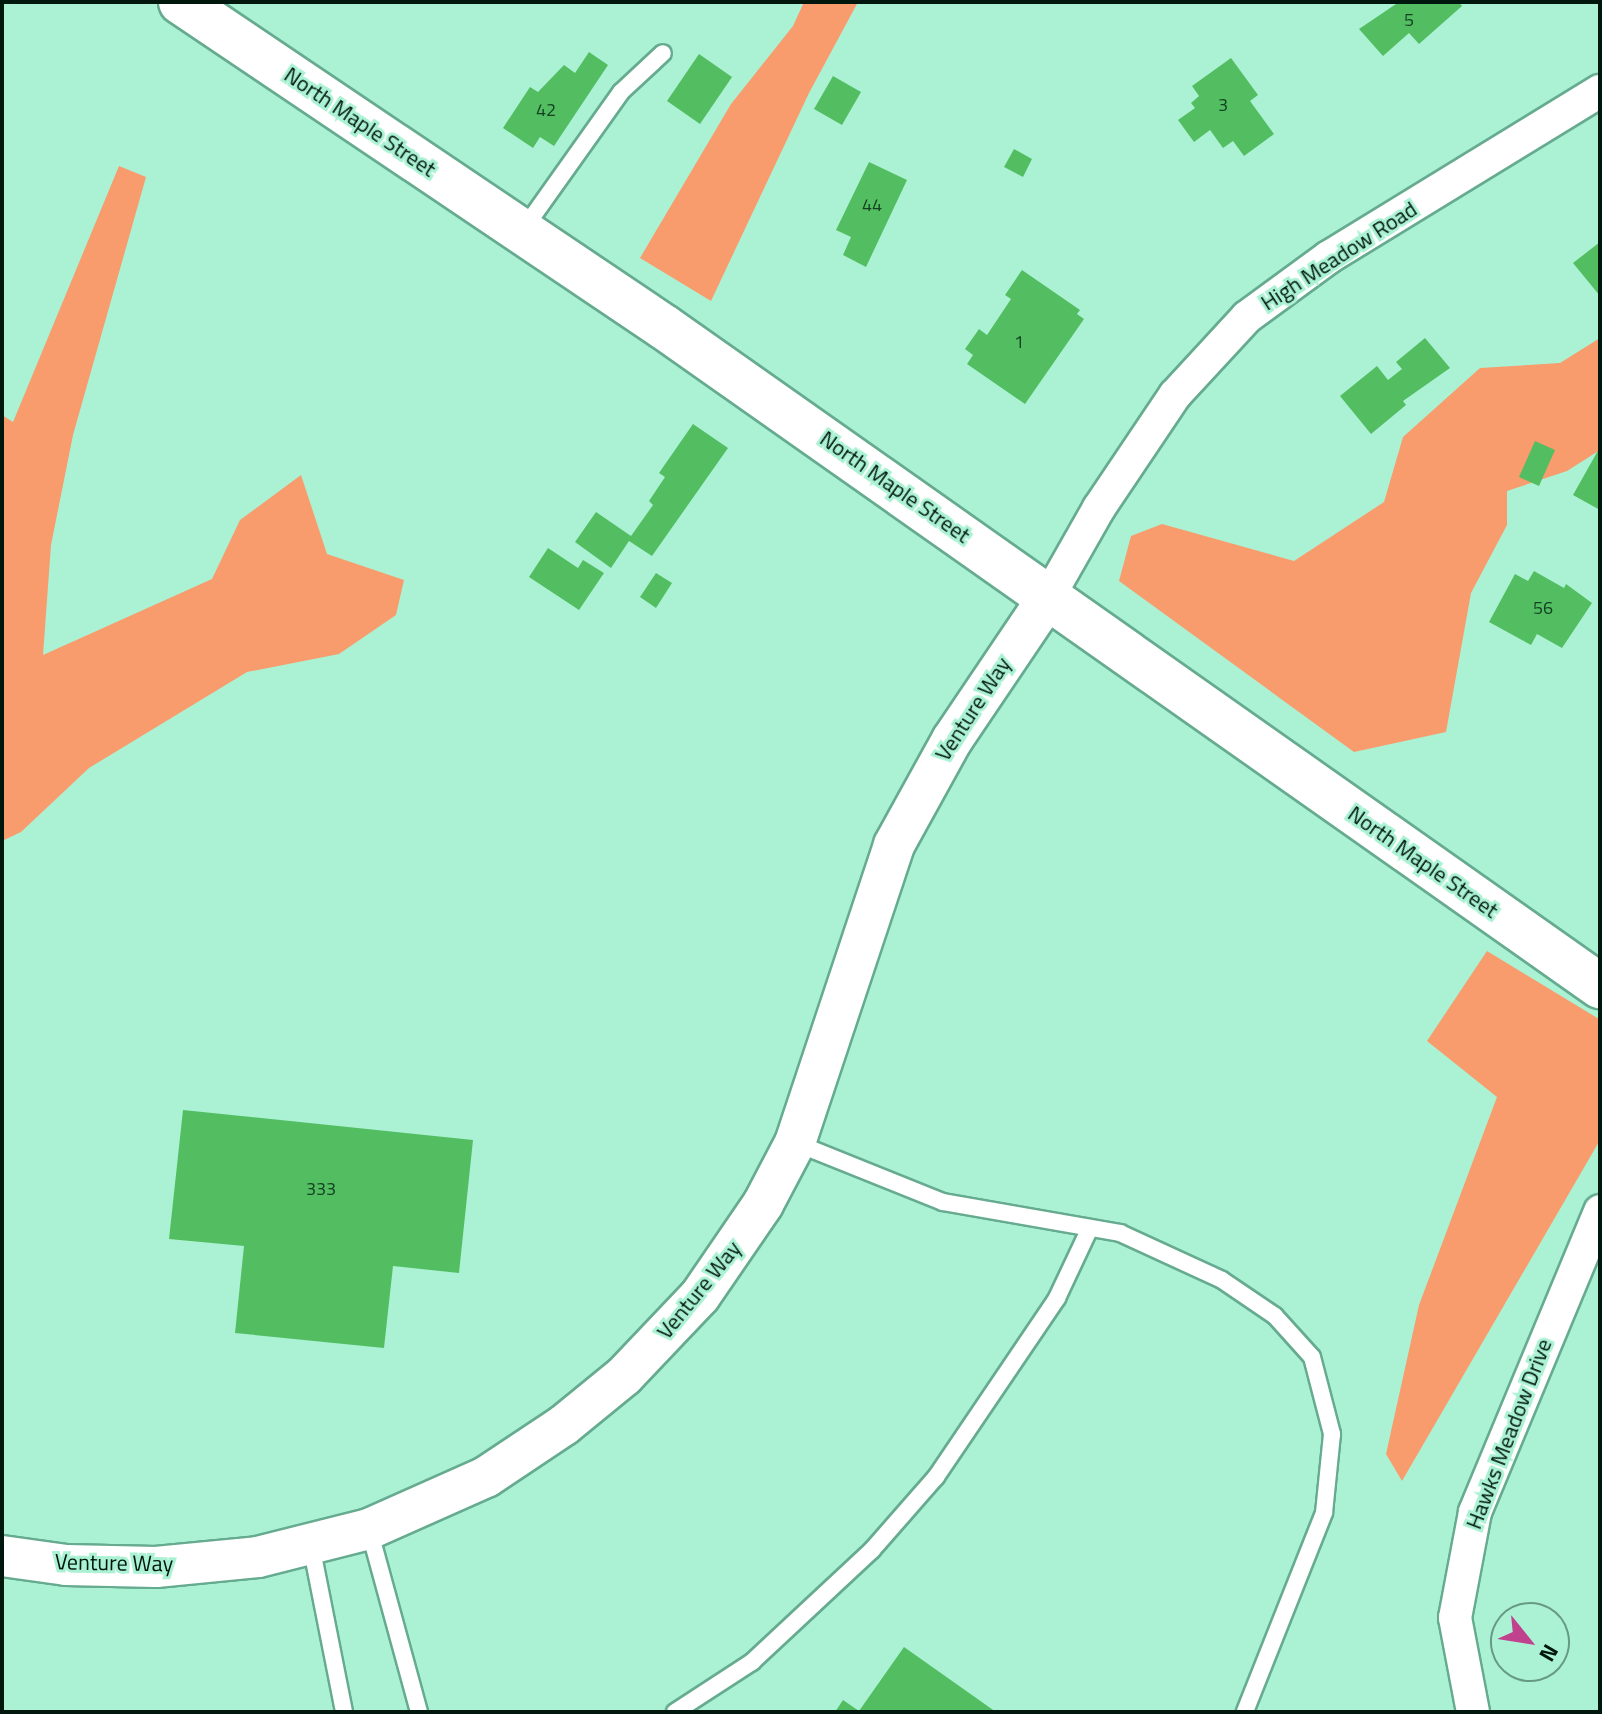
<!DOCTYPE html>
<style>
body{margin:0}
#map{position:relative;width:1602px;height:1714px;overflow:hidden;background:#abf2d4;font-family:"Titillium Web",sans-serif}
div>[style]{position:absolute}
.green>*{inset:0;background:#f89b6d}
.building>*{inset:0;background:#52be61}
.roads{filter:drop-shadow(2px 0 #66ab90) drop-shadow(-2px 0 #66ab90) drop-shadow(0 2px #66ab90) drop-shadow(0 -2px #66ab90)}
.service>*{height:16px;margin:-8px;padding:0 8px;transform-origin:8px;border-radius:8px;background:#fff}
.minor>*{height:32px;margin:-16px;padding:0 16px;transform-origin:16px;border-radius:16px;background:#fff}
.tertiary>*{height:40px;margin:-20px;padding:0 20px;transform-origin:20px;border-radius:20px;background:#fff}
.secondary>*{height:44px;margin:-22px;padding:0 22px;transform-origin:22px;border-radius:22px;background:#fff}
span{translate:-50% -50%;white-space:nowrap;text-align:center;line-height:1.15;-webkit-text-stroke:6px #abf2d4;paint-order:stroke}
.number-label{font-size:18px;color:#144122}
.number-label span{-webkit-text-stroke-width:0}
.street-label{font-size:22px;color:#00170d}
.frame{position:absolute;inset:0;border:4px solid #00170d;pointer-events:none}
.north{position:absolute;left:1490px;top:1602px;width:80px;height:80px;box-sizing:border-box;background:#abf2d4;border:2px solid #679a84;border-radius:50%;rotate:120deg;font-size:22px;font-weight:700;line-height:32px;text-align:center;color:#00170d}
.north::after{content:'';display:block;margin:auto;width:28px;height:36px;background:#c0428f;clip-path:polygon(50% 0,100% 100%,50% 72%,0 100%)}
</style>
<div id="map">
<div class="green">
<div style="clip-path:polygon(804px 2px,858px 2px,809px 93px,711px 301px,640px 258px,731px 104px,793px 26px)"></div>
<div style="clip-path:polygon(119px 166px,146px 177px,73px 435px,51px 545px,43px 655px,212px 579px,240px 520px,301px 475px,327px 554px,404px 580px,396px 615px,339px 654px,247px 672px,89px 768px,21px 832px,2px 841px,2px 415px,13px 422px)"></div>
<div style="clip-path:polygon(1600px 338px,1600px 450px,1567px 471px,1507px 491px,1507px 525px,1471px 593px,1446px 732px,1354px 752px,1119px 581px,1131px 536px,1162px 524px,1294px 561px,1384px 502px,1403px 437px,1480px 368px,1560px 363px)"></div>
<div style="clip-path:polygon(1487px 951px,1599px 1019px,1600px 1140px,1402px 1481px,1386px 1454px,1419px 1305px,1497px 1097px,1427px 1041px)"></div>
</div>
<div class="building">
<div style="clip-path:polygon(1399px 2px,1459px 2px,1462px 6px,1419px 44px,1409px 33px,1383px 56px,1359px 29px)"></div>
<div style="clip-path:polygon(589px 52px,608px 65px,554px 146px,540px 137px,533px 148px,503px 128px,530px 87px,538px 92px,564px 65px,575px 73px)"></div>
<div style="clip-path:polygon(699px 54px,732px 77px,700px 124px,667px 101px)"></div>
<div style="clip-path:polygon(1231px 58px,1258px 95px,1250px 101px,1274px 134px,1244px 156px,1233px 141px,1223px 148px,1210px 130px,1194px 142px,1178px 120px,1195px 108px,1191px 103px,1199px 96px,1192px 86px)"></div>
<div style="clip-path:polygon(833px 76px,861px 92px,842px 125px,814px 109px)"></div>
<div style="clip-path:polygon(1014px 149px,1032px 159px,1023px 177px,1004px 167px)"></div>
<div style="clip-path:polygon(869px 162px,907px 180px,866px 267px,843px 255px,851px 237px,836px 230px)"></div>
<div style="clip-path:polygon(1600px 242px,1600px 296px,1573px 263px)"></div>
<div style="clip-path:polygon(1022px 270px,1080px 310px,1077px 314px,1084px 319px,1025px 404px,967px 364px,973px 355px,965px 349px,979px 329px,987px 335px,1011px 299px,1005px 295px)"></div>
<div style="clip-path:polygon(1425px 338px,1450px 368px,1403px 401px,1406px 405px,1371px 434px,1340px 396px,1377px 366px,1388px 380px,1402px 369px,1396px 362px)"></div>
<div style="clip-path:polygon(693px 424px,728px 448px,652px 556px,629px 541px,611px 568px,575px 542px,596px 512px,631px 536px,653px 505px,649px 501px,665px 477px,659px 473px)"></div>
<div style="clip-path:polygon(1535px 441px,1555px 450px,1539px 486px,1519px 477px)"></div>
<div style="clip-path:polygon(1600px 447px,1600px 510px,1573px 495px)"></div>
<div style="clip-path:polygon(548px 548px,578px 568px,583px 560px,604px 573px,579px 610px,529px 577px)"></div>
<div style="clip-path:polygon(1534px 571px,1564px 588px,1566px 584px,1592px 603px,1562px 648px,1537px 634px,1531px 645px,1489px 622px,1515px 574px,1528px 581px)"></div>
<div style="clip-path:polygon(656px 573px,672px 583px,656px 608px,640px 597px)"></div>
<div style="clip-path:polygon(183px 1110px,473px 1140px,459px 1273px,393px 1266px,384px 1348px,235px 1333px,244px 1246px,169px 1239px)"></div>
<div style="clip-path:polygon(904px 1647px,996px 1712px,835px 1712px,843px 1700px,859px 1711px)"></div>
</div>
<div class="roads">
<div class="service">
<div style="left:523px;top:230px;width:169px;rotate:-54.6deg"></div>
<div style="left:621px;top:92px;width:57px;rotate:-42.9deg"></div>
<div style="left:796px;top:1143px;width:158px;rotate:21.9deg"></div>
<div style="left:943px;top:1202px;width:180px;rotate:9.9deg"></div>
<div style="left:1120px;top:1233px;width:112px;rotate:24.7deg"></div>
<div style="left:1222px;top:1280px;width:64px;rotate:34.2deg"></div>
<div style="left:1275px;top:1316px;width:55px;rotate:47.9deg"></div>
<div style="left:1312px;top:1357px;width:80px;rotate:75.4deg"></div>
<div style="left:1332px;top:1434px;width:79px;rotate:95.8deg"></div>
<div style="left:1324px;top:1513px;width:214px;rotate:111.7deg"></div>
<div style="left:369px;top:1529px;width:190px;rotate:74.7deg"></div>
<div style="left:311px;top:1545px;width:170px;rotate:78.8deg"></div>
<div style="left:675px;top:1712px;width:92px;rotate:-33deg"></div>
<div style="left:752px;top:1662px;width:164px;rotate:-43deg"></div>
<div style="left:872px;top:1550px;width:97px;rotate:-48.8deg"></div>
<div style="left:936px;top:1477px;width:216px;rotate:-55.9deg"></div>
<div style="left:1057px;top:1298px;width:77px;rotate:-64.8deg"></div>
</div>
<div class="minor">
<div style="left:1049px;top:596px;width:101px;rotate:-60.4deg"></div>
<div style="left:1099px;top:508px;width:136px;rotate:-56.1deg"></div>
<div style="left:1175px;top:395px;width:106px;rotate:-47.3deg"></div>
<div style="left:1247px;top:317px;width:102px;rotate:-36.2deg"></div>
<div style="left:1329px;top:257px;width:318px;rotate:-31.5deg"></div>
<div style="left:1473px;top:1712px;width:96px;rotate:-100.8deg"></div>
<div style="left:1455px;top:1618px;width:108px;rotate:-79.3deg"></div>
<div style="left:1475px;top:1512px;width:326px;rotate:-67.4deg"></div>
</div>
<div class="tertiary">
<div style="left:2px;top:1556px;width:65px;rotate:8deg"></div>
<div style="left:66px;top:1565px;width:90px;rotate:1.3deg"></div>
<div style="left:156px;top:1567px;width:102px;rotate:-5.6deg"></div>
<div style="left:258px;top:1557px;width:114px;rotate:-14.2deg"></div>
<div style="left:369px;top:1529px;width:128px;rotate:-24deg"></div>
<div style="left:486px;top:1477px;width:94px;rotate:-33.7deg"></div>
<div style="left:564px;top:1425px;width:77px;rotate:-39.2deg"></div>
<div style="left:624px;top:1376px;width:110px;rotate:-46.5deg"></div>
<div style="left:700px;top:1296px;width:112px;rotate:-55.6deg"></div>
<div style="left:763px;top:1204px;width:69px;rotate:-62.3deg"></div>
<div style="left:795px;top:1143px;width:314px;rotate:-71.6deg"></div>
<div style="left:894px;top:845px;width:120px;rotate:-61.1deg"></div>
<div style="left:952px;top:740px;width:174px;rotate:-56deg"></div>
</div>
<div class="secondary">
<div style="left:181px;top:2px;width:582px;rotate:33.94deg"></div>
<div style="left:664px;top:327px;width:1145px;rotate:35.15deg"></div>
</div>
</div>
<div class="number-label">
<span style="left:1409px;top:20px">5</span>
<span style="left:1223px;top:105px">3</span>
<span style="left:546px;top:110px">42</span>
<span style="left:872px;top:205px">44</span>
<span style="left:1019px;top:342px">1</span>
<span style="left:1543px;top:608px">56</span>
<span style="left:321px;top:1189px">333</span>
</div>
<div class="street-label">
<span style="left:360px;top:122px;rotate:34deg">North Maple Street</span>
<span style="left:1339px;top:256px;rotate:-33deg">High Meadow Road</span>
<span style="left:895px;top:487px;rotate:35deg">North Maple Street</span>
<span style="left:973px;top:709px;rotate:-57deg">Venture Way</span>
<span style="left:1423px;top:862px;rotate:35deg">North Maple Street</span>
<span style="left:699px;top:1290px;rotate:-51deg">Venture Way</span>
<span style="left:1509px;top:1434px;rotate:-69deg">Hawks Meadow Drive</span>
<span style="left:114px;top:1563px;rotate:1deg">Venture Way</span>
</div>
<div class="frame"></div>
<div class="north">N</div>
</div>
